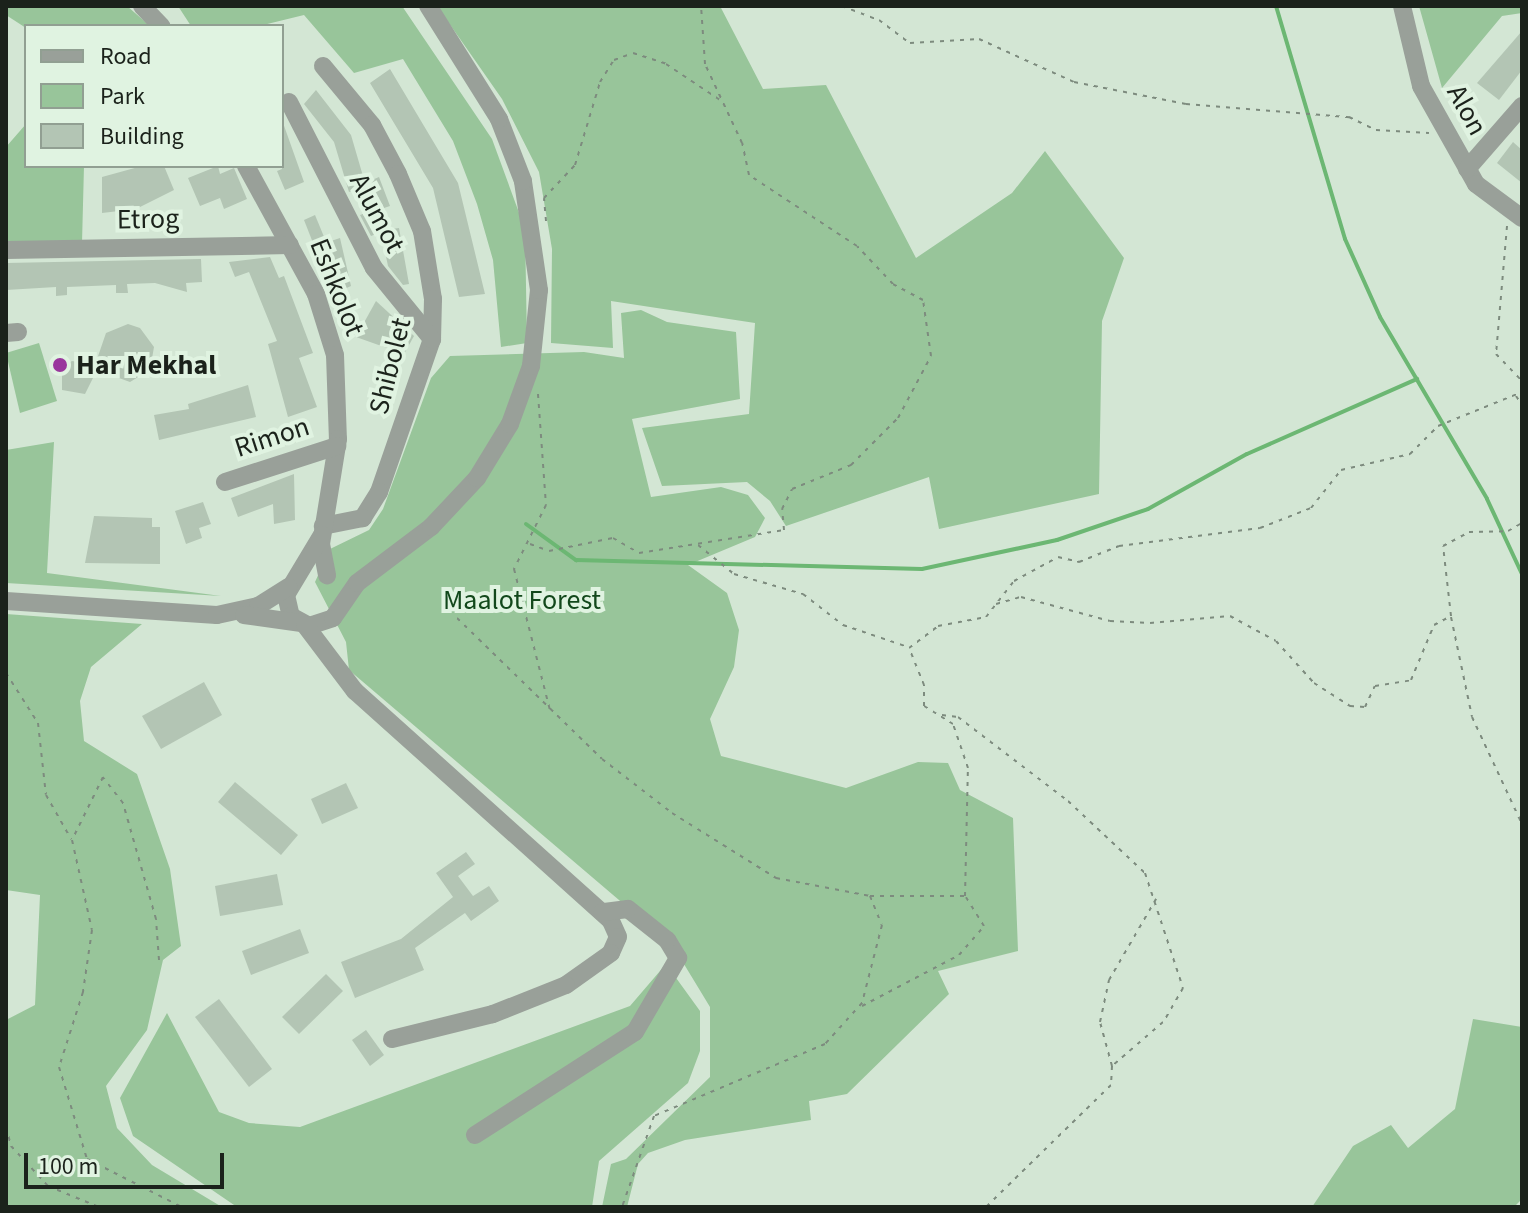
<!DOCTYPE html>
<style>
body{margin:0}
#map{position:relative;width:1528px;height:1213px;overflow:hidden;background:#d3e6d4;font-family:"Source Sans 3",sans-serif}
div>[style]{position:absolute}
.green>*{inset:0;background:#98c59a}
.stream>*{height:4px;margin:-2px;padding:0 2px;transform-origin:2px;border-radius:2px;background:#6cb773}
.building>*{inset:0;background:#b3c5b4}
.path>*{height:2px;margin-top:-1px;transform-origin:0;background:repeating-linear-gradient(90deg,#7d8b7e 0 4px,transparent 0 10px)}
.minor>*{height:18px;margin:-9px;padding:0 9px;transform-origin:9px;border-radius:9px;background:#99a099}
.dots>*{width:22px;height:22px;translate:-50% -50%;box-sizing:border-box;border:4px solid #e0f3e1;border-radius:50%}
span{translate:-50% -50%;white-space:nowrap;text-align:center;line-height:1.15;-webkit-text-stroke:8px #e0f3e1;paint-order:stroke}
.street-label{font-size:28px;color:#1b221b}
.poi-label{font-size:28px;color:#1b221b;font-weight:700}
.left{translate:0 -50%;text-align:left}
.park-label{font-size:28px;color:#12481b}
.frame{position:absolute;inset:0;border:8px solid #1b221b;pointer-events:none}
.legend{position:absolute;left:24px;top:24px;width:260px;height:144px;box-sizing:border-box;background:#e0f3e1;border:2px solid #919f92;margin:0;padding:10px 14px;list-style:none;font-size:24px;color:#1b221b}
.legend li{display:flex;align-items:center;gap:16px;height:40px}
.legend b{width:40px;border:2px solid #919f92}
.scale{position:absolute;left:24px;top:1153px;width:200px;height:36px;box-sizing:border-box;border:4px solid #1b221b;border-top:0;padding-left:10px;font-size:24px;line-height:28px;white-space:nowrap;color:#1b221b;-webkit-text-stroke:6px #e0f3e1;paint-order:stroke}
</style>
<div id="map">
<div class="green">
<div style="clip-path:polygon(6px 6px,127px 6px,150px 26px,26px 28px,6px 15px)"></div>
<div style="clip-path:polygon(178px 6px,402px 6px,492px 139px,525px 229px,527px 343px,501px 347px,493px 260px,477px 204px,453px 141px,403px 59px,354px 73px,304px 15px,259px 26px,191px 26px)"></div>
<div style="clip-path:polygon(437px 6px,720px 6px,763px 89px,826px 85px,916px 258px,1012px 193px,1045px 151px,1124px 258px,1102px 321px,1099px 494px,939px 529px,929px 477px,786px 526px,770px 501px,747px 482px,662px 486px,642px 428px,749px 414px,755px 323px,611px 301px,613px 348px,551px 343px,552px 249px,539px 172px,502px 99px)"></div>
<div style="clip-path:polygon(1419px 6px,1522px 6px,1522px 13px,1502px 16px,1442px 88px)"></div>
<div style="clip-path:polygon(26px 124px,26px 166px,84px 166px,82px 243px,6px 243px,6px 147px)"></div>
<div style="clip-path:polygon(641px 310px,667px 322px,736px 332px,740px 399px,632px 419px,651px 497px,721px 487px,748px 495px,765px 518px,755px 537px,688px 565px,727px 593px,739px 630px,734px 667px,710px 719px,721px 756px,846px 788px,918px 762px,948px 763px,960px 790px,1013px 818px,1018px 951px,938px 971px,949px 994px,847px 1094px,809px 1101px,811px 1120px,685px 1140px,648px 1153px,638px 1164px,627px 1207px,602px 1207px,611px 1164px,626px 1159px,710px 1077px,710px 1007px,673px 946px,349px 670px,346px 642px,315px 582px,330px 549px,369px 530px,383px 509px,431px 378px,450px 356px,584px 352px,624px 358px,621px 313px)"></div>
<div style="clip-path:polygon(39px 343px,57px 401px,20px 413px,6px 353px)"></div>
<div style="clip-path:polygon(54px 442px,47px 573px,221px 596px,6px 583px,6px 450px)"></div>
<div style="clip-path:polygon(6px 614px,142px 624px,91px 667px,80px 701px,84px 741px,137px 774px,170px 869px,181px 946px,163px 960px,147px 1030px,106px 1086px,117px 1128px,152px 1165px,222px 1207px,6px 1207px,6px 1020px,35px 1005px,40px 895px,6px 890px)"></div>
<div style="clip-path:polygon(666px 964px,700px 1011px,700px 1051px,688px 1083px,599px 1161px,592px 1207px,237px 1207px,133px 1136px,120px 1098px,167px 1013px,219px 1112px,249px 1123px,300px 1127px,630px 1006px)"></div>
<div style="clip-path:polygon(1473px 1019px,1522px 1027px,1522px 1199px,1514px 1207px,1312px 1207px,1353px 1146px,1391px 1125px,1408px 1148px,1455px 1109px)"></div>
</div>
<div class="stream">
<div style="left:1276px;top:6px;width:243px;rotate:73.5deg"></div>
<div style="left:1345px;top:239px;width:85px;rotate:65.8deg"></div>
<div style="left:1380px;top:317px;width:211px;rotate:59.5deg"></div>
<div style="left:1487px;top:499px;width:83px;rotate:65deg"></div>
<div style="left:526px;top:524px;width:62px;rotate:35.8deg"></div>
<div style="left:576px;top:560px;width:346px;rotate:1.5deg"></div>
<div style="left:922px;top:569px;width:138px;rotate:-12.1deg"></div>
<div style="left:1057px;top:540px;width:96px;rotate:-18.8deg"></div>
<div style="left:1148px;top:509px;width:113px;rotate:-29.1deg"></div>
<div style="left:1247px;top:454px;width:186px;rotate:-23.8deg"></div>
</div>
<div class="building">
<div style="clip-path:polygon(1522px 31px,1522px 70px,1499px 100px,1477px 83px)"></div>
<div style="clip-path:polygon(390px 69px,458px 183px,485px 294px,459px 297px,433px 188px,370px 83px)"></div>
<div style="clip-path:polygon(316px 90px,351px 135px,365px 183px,379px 177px,390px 206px,378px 210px,385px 230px,399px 228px,409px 284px,403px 285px,388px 266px,381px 232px,371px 236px,360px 215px,374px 210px,365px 186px,349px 192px,334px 142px,304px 104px)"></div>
<div style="clip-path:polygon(282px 120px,304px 182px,285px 190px,277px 171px,282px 169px)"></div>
<div style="clip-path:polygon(1513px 142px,1522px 150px,1522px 183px,1497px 163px)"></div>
<div style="clip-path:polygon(142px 166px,164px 166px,174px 190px,136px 209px,102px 213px,102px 177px)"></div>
<div style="clip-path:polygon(218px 166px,220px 174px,234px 168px,247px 199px,224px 209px,220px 198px,200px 206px,188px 178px)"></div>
<div style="clip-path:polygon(315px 215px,327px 244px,315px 248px,304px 220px)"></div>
<div style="clip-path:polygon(340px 238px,351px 286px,340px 291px,328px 242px)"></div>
<div style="clip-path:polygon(270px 257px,279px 278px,284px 276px,313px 353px,299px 358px,317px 407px,288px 417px,268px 344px,277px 341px,249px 272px,235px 277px,229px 262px)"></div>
<div style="clip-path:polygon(201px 259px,202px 282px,186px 283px,187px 292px,155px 283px,127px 284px,128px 293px,116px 293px,116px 285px,67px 287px,67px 295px,56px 296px,56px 287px,6px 290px,6px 263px)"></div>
<div style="clip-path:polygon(376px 301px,414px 336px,404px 354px,356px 337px)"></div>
<div style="clip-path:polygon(128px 324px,140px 328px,154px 347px,150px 370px,130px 382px,97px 370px,85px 394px,62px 390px,62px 367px,72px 361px,95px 365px,106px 333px)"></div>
<div style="clip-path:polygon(248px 385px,256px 417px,159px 440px,154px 415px,189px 409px,188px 404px)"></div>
<div style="clip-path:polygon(294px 474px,295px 520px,274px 524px,273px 504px,238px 517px,231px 498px)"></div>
<div style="clip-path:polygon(203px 502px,211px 524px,199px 528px,202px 538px,186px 544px,175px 511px)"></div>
<div style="clip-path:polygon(94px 516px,152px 518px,152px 527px,160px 527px,160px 564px,85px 563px)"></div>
<div style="clip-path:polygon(204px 682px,222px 715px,161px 749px,142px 716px)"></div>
<div style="clip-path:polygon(235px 782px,298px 835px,281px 855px,218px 802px)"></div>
<div style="clip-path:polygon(346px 783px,358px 808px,322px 824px,311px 799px)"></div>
<div style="clip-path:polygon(466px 852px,475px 864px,458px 876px,473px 896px,489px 886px,499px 901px,471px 921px,465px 913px,415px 948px,424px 970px,355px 998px,341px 962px,401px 939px,453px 897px,436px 873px)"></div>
<div style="clip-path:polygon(277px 874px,283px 905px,220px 916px,215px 886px)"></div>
<div style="clip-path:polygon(300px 929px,309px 953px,251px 975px,242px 951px)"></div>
<div style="clip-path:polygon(326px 974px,343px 991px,299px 1034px,282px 1017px)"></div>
<div style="clip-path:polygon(219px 999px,272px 1069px,249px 1087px,195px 1017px)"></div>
<div style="clip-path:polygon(366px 1030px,384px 1055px,370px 1066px,352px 1040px)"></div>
</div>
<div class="path">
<div style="left:842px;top:6px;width:40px;rotate:21deg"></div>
<div style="left:879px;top:20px;width:39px;rotate:37deg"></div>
<div style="left:910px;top:43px;width:69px;rotate:-3.3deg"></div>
<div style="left:979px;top:39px;width:104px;rotate:24.4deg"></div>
<div style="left:1074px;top:82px;width:114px;rotate:11.1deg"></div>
<div style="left:1186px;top:104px;width:164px;rotate:4.6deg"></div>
<div style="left:1349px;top:117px;width:30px;rotate:26deg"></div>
<div style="left:1376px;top:130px;width:53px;rotate:3.2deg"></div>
<div style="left:546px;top:221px;width:23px;rotate:-95deg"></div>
<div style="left:544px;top:198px;width:45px;rotate:-46.8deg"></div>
<div style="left:575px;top:165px;width:87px;rotate:-73.2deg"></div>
<div style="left:600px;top:82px;width:26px;rotate:-58deg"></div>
<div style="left:614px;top:60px;width:20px;rotate:-20deg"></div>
<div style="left:633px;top:53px;width:35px;rotate:18deg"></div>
<div style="left:666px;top:64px;width:69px;rotate:33.7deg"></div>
<div style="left:1507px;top:226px;width:128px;rotate:94.9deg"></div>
<div style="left:1496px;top:354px;width:37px;rotate:46deg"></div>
<div style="left:538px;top:394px;width:111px;rotate:85.9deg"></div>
<div style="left:546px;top:505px;width:72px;rotate:116.6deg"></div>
<div style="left:514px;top:569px;width:146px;rotate:75.7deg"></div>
<div style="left:1516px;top:396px;width:11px;rotate:56deg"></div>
<div style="left:530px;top:544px;width:20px;rotate:20deg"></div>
<div style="left:549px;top:551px;width:65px;rotate:-11.5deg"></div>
<div style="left:613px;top:538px;width:30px;rotate:30deg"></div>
<div style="left:639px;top:553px;width:147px;rotate:-9deg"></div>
<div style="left:784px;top:530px;width:21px;rotate:-95deg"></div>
<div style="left:782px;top:509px;width:22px;rotate:-63deg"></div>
<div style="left:792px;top:489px;width:64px;rotate:-22.1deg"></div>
<div style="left:851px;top:465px;width:66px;rotate:-45deg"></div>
<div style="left:898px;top:418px;width:70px;rotate:-62deg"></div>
<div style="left:931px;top:356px;width:57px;rotate:-98.1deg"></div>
<div style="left:923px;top:300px;width:34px;rotate:-152deg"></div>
<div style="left:893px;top:284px;width:52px;rotate:-133.5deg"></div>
<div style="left:857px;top:246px;width:129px;rotate:-146.7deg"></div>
<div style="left:749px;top:175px;width:33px;rotate:-102deg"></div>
<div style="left:742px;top:143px;width:87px;rotate:-115.1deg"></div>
<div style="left:705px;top:64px;width:58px;rotate:-93.9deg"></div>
<div style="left:698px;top:545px;width:46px;rotate:38.9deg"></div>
<div style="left:734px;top:574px;width:72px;rotate:16.2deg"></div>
<div style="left:803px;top:594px;width:51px;rotate:37.8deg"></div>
<div style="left:843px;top:625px;width:69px;rotate:18.7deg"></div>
<div style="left:996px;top:604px;width:26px;rotate:-16deg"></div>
<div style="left:1021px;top:597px;width:92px;rotate:15.1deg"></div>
<div style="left:1110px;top:621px;width:40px;rotate:2.9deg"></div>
<div style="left:1150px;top:623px;width:80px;rotate:-5deg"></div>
<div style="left:1230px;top:616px;width:52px;rotate:28.5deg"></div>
<div style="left:1276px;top:641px;width:57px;rotate:47.9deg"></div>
<div style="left:1314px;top:683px;width:43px;rotate:32.6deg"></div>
<div style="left:1350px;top:706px;width:15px;rotate:4deg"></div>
<div style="left:1365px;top:707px;width:23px;rotate:-65deg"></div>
<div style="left:1375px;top:686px;width:36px;rotate:-9deg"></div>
<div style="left:1411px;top:680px;width:60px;rotate:-67.3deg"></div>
<div style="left:1434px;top:625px;width:19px;rotate:-28deg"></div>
<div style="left:1451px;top:616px;width:70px;rotate:-96.5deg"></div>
<div style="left:1443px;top:546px;width:30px;rotate:-28deg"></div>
<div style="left:1469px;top:532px;width:39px;rotate:-1deg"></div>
<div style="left:1508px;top:531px;width:16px;rotate:-30deg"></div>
<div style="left:1451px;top:617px;width:102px;rotate:78.1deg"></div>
<div style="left:1472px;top:717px;width:118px;rotate:65deg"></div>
<div style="left:457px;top:618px;width:202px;rotate:44.2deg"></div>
<div style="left:602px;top:759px;width:88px;rotate:37.6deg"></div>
<div style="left:672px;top:813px;width:123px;rotate:32deg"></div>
<div style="left:776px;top:878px;width:96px;rotate:10.8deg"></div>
<div style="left:870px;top:896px;width:31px;rotate:68deg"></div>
<div style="left:882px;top:925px;width:81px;rotate:104.4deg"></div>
<div style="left:862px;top:1003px;width:55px;rotate:132.1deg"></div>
<div style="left:825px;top:1044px;width:186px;rotate:157.2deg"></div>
<div style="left:654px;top:1116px;width:96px;rotate:109.4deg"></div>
<div style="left:6px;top:673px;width:59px;rotate:57.4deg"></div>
<div style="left:38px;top:723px;width:72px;rotate:83.7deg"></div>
<div style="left:46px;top:795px;width:51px;rotate:60.4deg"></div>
<div style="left:942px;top:715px;width:16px;rotate:7deg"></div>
<div style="left:958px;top:717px;width:138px;rotate:37.4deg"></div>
<div style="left:1068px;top:801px;width:105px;rotate:43.1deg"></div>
<div style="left:1145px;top:873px;width:121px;rotate:71.7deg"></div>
<div style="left:1183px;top:988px;width:39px;rotate:120deg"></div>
<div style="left:1163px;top:1022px;width:67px;rotate:139.2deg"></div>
<div style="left:1112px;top:1066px;width:19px;rotate:93deg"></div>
<div style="left:1111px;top:1085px;width:175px;rotate:135.7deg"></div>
<div style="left:870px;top:896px;width:95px"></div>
<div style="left:965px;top:896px;width:128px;rotate:-88.7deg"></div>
<div style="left:968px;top:768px;width:46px;rotate:-108.8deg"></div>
<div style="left:953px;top:724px;width:34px;rotate:-148deg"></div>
<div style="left:924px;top:706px;width:21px;rotate:-90deg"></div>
<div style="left:924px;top:685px;width:40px;rotate:-112deg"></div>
<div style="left:909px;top:648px;width:36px;rotate:-37deg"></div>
<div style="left:938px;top:626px;width:49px;rotate:-10.6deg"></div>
<div style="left:986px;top:617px;width:46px;rotate:-52.1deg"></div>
<div style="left:1014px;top:581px;width:50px;rotate:-28.6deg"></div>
<div style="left:1058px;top:557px;width:22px;rotate:13deg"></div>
<div style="left:1079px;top:562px;width:43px;rotate:-21.8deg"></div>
<div style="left:1119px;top:546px;width:142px;rotate:-7.3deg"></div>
<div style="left:1260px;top:528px;width:55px;rotate:-21.4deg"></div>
<div style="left:1311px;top:508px;width:48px;rotate:-51.7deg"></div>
<div style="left:1341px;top:470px;width:71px;rotate:-13.1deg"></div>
<div style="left:1410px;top:454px;width:40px;rotate:-45deg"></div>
<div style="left:1438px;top:426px;width:91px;rotate:-22deg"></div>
<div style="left:1522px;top:918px;width:42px;rotate:90deg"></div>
<div style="left:159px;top:960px;width:41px;rotate:-94.2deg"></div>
<div style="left:156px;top:919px;width:121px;rotate:-105.9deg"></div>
<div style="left:123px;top:803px;width:33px;rotate:-128deg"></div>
<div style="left:103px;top:777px;width:70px;rotate:116.2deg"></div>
<div style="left:72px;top:840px;width:92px;rotate:77.5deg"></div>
<div style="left:92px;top:930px;width:63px;rotate:98.3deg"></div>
<div style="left:83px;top:992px;width:79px;rotate:107.7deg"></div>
<div style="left:59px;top:1067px;width:96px;rotate:73.1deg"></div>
<div style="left:87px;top:1159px;width:106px;rotate:26.8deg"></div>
<div style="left:862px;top:1006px;width:110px;rotate:-27.7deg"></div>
<div style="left:959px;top:955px;width:38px;rotate:-49deg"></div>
<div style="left:984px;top:926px;width:34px;rotate:-122deg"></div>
<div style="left:1112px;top:1066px;width:46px;rotate:-105.3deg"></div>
<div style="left:1100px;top:1022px;width:43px;rotate:-77.9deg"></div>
<div style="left:1109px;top:980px;width:94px;rotate:-59.9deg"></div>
<div style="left:6px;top:1127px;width:20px;rotate:75deg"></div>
<div style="left:11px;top:1146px;width:54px;rotate:47.2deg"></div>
<div style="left:48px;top:1186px;width:55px;rotate:22.4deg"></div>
</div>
<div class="minor">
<div style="left:142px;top:6px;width:28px;rotate:46deg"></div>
<div style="left:1402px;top:6px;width:82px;rotate:76.6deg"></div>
<div style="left:1421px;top:86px;width:112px;rotate:60.7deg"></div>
<div style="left:1476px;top:184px;width:57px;rotate:36.5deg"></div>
<div style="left:323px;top:66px;width:77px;rotate:50.3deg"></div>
<div style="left:372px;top:125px;width:55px;rotate:62deg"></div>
<div style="left:398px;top:174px;width:62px;rotate:67.2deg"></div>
<div style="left:422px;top:231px;width:69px;rotate:80.8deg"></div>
<div style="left:433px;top:299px;width:40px;rotate:91.4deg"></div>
<div style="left:432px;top:339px;width:162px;rotate:109.1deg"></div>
<div style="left:379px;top:492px;width:31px;rotate:122deg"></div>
<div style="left:363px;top:518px;width:41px;rotate:168.7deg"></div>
<div style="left:289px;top:102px;width:186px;rotate:62.9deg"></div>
<div style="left:374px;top:268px;width:92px;rotate:50.8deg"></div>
<div style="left:246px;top:166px;width:146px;rotate:61.3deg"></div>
<div style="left:316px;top:294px;width:64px;rotate:72.7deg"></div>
<div style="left:335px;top:355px;width:84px;rotate:88deg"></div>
<div style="left:338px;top:439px;width:106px;rotate:99.2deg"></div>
<div style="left:321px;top:544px;width:32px;rotate:79deg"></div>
<div style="left:1467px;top:169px;width:84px;rotate:-48.9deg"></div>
<div style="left:6px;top:250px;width:284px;rotate:-1deg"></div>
<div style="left:6px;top:333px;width:12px;rotate:-5deg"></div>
<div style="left:225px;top:482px;width:118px;rotate:-17.8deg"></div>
<div style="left:322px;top:535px;width:70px;rotate:121deg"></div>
<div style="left:286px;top:595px;width:22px;rotate:77deg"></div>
<div style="left:291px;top:616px;width:21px;rotate:29deg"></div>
<div style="left:309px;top:626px;width:25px;rotate:-18deg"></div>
<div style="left:333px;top:618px;width:42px;rotate:-55.6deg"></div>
<div style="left:357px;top:583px;width:93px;rotate:-37.1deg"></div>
<div style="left:431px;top:527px;width:67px;rotate:-46.8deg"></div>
<div style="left:477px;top:478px;width:63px;rotate:-58.6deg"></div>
<div style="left:510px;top:424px;width:62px;rotate:-70.1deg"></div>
<div style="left:531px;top:366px;width:76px;rotate:-84deg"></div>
<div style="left:539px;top:290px;width:110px;rotate:-98.4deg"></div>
<div style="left:523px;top:181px;width:66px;rotate:-111.2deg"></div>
<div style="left:499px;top:119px;width:133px;rotate:-122.1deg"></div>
<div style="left:6px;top:601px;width:211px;rotate:3.8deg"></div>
<div style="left:217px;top:615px;width:42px;rotate:-12.4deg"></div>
<div style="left:258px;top:606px;width:36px;rotate:-32deg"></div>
<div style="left:244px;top:615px;width:58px;rotate:8deg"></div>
<div style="left:305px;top:625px;width:83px;rotate:52.9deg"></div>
<div style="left:355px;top:691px;width:344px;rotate:41.9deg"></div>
<div style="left:611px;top:921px;width:17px;rotate:66deg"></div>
<div style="left:618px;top:937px;width:17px;rotate:114deg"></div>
<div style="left:611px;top:953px;width:55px;rotate:144.6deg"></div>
<div style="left:566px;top:985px;width:79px;rotate:158.3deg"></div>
<div style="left:493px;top:1014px;width:104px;rotate:166.1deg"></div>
<div style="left:475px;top:1135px;width:190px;rotate:-32.8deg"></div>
<div style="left:635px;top:1032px;width:86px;rotate:-59.8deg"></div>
<div style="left:678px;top:958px;width:21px;rotate:-121deg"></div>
<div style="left:667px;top:940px;width:50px;rotate:-141.5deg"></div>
<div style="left:628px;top:909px;width:26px;rotate:173deg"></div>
</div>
<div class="dots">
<div style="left:60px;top:365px;background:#99379d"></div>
</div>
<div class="street-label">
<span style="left:1467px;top:110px;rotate:61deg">Alon</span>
<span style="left:377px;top:213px;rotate:62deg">Alumot</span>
<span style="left:148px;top:219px;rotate:-1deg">Etrog</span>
<span style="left:337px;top:287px;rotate:68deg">Eshkolot</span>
<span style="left:390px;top:366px;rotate:-76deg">Shibolet</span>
<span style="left:272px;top:437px;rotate:-18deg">Rimon</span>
</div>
<div class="poi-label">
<span class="left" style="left:76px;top:365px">Har Mekhal</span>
</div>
<div class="park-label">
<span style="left:522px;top:600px">Maalot Forest</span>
</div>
<div class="frame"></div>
<ul class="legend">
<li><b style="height:10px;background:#99a099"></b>Road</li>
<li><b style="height:22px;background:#98c59a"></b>Park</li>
<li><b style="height:22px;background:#b3c5b4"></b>Building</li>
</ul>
<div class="scale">100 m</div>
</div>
